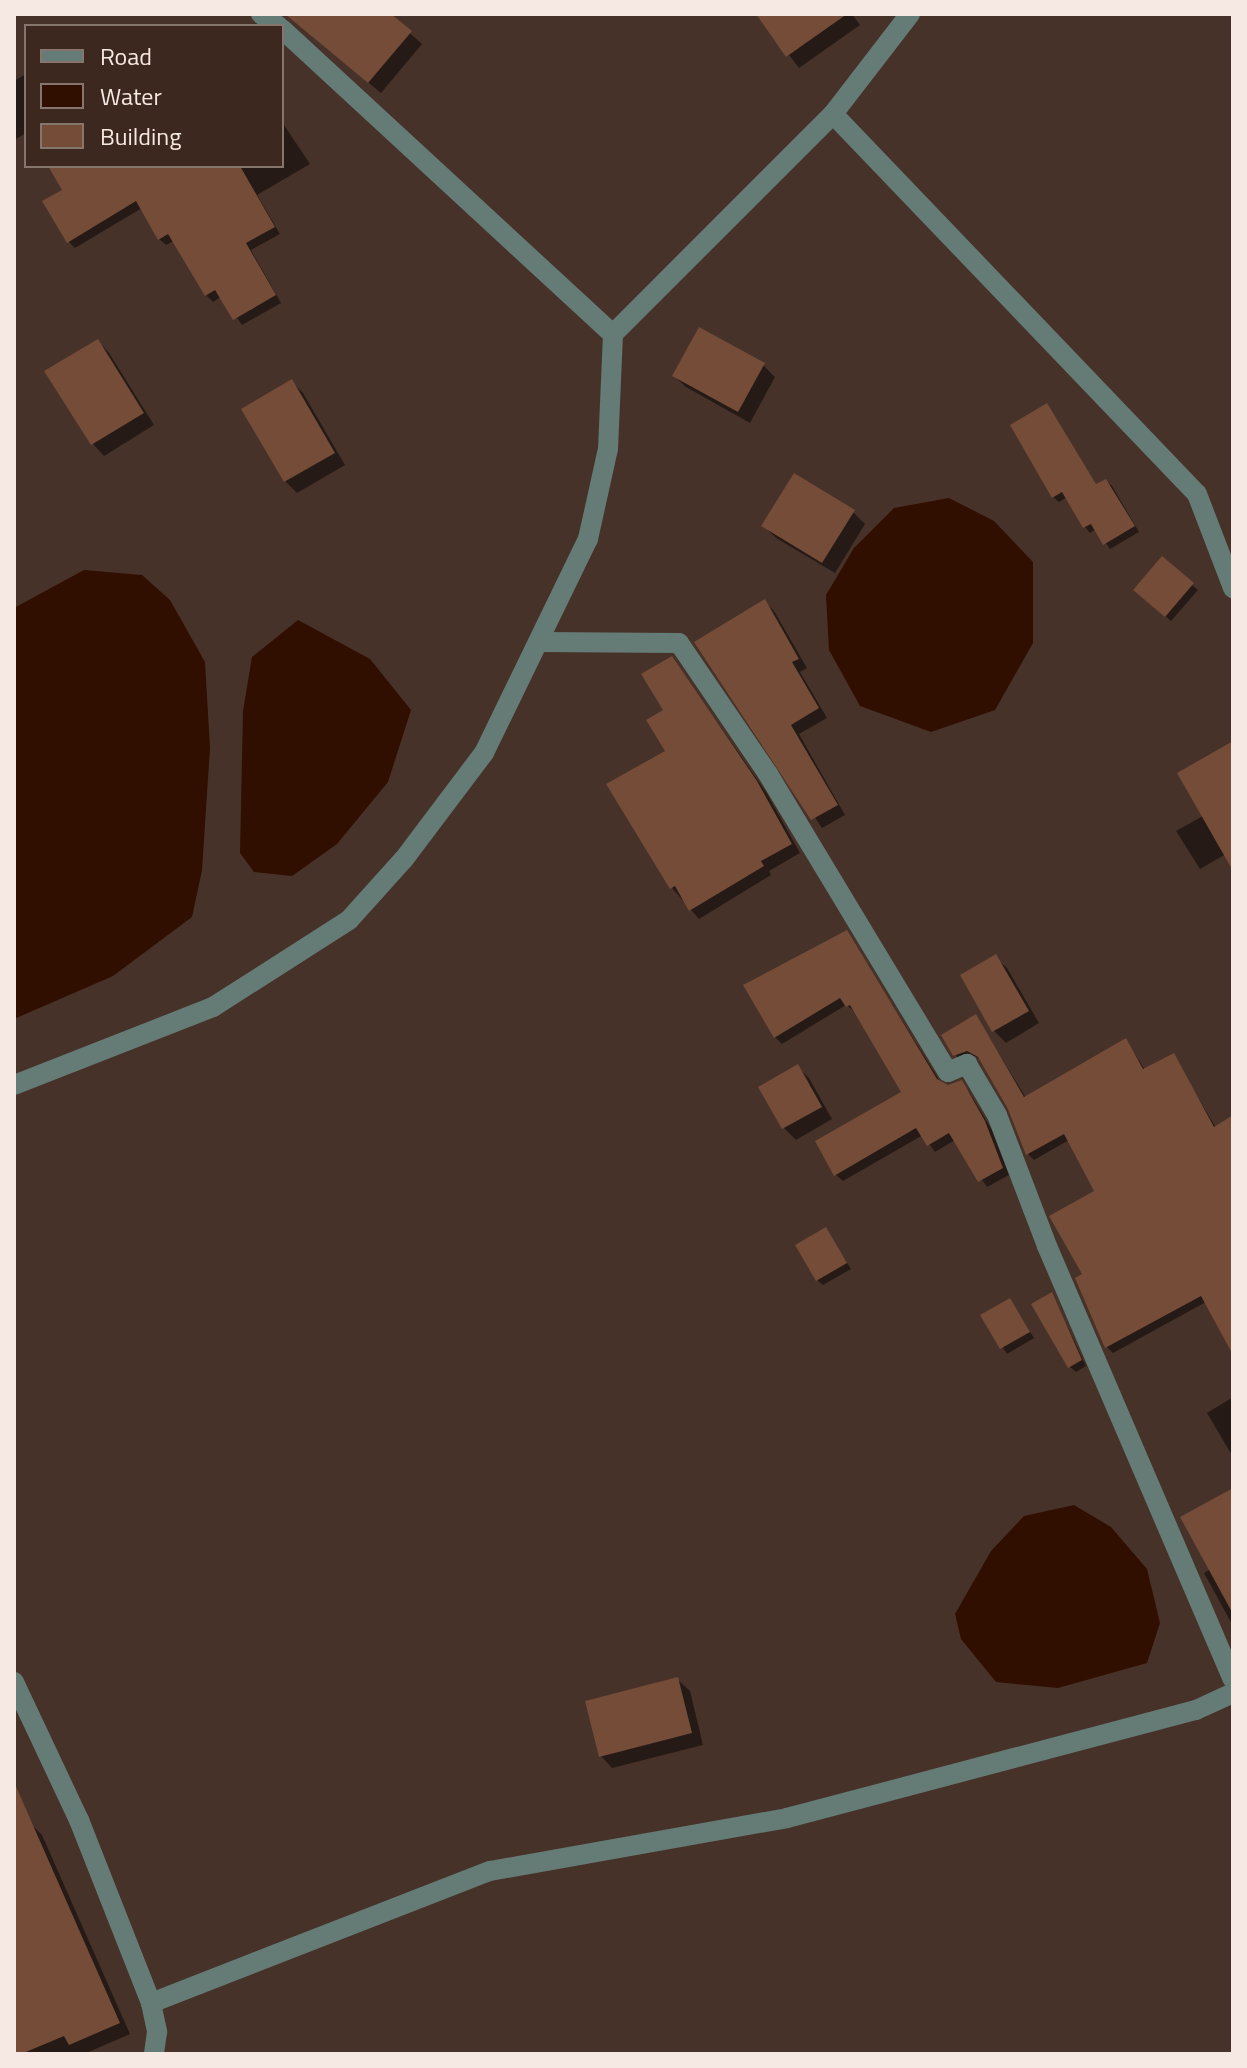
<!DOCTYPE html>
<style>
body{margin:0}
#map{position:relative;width:1247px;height:2068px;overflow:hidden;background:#473229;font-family:"Titillium Web",sans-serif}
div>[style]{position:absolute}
.water>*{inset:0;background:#310f00}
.shadow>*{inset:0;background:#0007}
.building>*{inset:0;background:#744c38}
.minor>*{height:20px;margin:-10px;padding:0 10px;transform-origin:10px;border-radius:10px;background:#647b76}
span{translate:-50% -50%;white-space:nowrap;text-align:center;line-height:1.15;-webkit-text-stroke:8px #3c281f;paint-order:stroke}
.frame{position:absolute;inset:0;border:16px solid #f6e8e2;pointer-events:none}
.legend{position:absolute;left:24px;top:24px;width:260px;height:144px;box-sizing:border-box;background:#3c281f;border:2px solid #86756d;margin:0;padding:10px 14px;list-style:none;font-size:24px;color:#f6e8e2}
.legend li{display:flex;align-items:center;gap:16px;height:40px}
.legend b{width:40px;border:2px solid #86756d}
</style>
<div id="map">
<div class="water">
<div style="clip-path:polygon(949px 498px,994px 521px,1033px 562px,1033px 643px,995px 710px,931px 732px,860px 706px,829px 650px,826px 595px,854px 548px,894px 508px)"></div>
<div style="clip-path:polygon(84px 570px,142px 575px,170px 600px,205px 662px,210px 748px,202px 870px,192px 917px,113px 976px,14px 1019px,14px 608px)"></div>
<div style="clip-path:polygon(298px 620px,370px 659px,411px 710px,388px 782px,337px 844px,292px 876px,254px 872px,240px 853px,243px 711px,252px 657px)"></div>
<div style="clip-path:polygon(1074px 1505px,1111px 1527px,1147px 1569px,1160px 1623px,1147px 1663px,1058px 1688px,996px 1682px,961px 1639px,955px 1614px,991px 1551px,1024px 1516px)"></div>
</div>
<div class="shadow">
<div style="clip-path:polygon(310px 14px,388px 14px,422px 44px,381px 93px,313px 37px)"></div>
<div style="clip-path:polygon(758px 14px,852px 14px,860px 25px,799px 68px)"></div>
<div style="clip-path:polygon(26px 74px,26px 133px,14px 140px,14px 81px)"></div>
<div style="clip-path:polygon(282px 122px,310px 164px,257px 195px,280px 234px,251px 250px,281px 303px,242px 325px,222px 296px,213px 302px,206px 295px,174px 241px,166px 245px,159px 239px,142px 208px,75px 248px,68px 241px,65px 190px,50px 166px,282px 166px)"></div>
<div style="clip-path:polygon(98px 341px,109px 353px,154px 425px,104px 456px,93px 444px)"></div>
<div style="clip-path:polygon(763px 365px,775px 377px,750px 423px,686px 387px,674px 376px)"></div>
<div style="clip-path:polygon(291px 381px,303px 393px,345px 465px,297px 493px,285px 481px)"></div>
<div style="clip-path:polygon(1047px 406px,1097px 486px,1106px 481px,1112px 486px,1139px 532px,1110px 549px,1096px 529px,1090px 533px,1085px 527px,1067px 497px,1059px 502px,1053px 497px)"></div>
<div style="clip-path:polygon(853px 512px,865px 524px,835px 573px,776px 538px,764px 526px)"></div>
<div style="clip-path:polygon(1192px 585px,1198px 590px,1171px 621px,1141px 596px)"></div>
<div style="clip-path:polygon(765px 602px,774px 611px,807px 668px,800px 672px,827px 718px,799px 734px,845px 815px,822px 828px,697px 643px)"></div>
<div style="clip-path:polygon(672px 658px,766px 792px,800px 853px,769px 871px,771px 875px,699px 919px,672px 888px,666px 711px)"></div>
<div style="clip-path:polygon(1233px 762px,1233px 850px,1200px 869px,1176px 831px,1203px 816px)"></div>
<div style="clip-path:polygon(847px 933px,941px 1083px,948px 1087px,961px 1083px,968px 1090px,992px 1130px,1009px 1175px,987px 1187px,955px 1140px,935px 1152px,923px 1135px,843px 1181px,836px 1175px,903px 1093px,856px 1012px,846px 1005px,782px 1044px,775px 1037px)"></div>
<div style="clip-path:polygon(995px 957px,1007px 968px,1039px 1023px,1006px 1043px,994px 1031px,962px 976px)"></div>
<div style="clip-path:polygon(976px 1016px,1026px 1098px,1126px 1040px,1145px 1070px,1173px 1055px,1216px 1128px,1233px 1118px,1233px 1315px,1206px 1302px,1113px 1353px,1107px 1347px,1085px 1275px,1097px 1192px,1069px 1140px,1034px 1160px,1028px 1154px,1010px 1108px,982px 1061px,975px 1056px,961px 1061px,955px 1054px)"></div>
<div style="clip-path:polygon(797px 1067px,809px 1078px,832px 1119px,796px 1140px,784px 1128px,761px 1088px)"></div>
<div style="clip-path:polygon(825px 1230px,851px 1269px,823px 1285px,817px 1280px)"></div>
<div style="clip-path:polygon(1052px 1294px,1086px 1366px,1076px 1372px,1070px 1367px)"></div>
<div style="clip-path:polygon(1010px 1301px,1034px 1338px,1007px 1354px,983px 1316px)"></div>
<div style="clip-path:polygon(1233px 1397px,1233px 1457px,1207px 1413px)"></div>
<div style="clip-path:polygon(1233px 1496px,1233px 1626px,1204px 1573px,1211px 1569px)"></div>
<div style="clip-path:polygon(678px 1680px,690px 1691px,703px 1745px,612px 1768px,601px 1756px)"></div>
<div style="clip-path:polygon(31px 1824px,42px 1835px,130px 2034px,84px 2054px,18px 2054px,14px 2045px,14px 1831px)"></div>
</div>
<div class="building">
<div style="clip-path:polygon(285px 14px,391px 14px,412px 31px,368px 83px)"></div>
<div style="clip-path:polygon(756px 14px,847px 14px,786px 57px)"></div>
<div style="clip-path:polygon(48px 166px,240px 166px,275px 227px,246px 243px,276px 295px,233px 320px,215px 290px,205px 296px,168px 234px,158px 240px,136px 201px,67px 243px,42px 201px,62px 190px)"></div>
<div style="clip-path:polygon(699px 327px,765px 363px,738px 412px,672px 376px)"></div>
<div style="clip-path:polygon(98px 339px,144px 413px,91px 445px,44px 371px)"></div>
<div style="clip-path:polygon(292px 379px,335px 453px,284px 482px,241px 409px)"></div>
<div style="clip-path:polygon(1047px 403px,1096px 484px,1106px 479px,1135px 526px,1103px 545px,1091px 524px,1083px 528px,1062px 492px,1052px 498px,1010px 425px)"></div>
<div style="clip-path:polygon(794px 473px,855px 510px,822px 563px,761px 526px)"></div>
<div style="clip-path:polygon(1162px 556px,1194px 583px,1165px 617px,1133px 590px)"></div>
<div style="clip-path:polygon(765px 599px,799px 659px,792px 662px,819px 708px,791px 725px,838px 805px,811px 820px,694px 642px)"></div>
<div style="clip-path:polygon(672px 656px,757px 781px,792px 844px,761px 861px,764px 866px,689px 911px,675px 886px,670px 889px,606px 784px,665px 751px,646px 720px,663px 710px,641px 674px)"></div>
<div style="clip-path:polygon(1233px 741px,1233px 871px,1177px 773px)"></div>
<div style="clip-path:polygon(847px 930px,937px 1079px,948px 1085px,962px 1080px,985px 1121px,1003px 1168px,978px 1182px,949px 1133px,927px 1146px,916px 1128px,834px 1176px,815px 1141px,901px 1092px,850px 1005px,846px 1007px,840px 998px,774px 1038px,743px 985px)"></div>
<div style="clip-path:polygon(996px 954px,1029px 1011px,992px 1032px,960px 975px)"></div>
<div style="clip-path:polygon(976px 1014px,1024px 1097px,1126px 1038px,1143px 1069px,1174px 1053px,1214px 1127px,1233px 1115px,1233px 1355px,1201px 1296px,1105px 1348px,1075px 1278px,1082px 1274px,1049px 1216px,1094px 1191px,1064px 1134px,1026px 1155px,1008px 1109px,978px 1057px,967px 1051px,953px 1056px,941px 1035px)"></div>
<div style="clip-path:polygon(798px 1064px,822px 1107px,782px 1129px,758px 1087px)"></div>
<div style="clip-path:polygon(826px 1227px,847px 1263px,816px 1281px,795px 1245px)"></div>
<div style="clip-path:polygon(1052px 1292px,1082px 1360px,1068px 1368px,1031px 1304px)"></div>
<div style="clip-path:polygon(1010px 1298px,1030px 1332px,1000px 1349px,980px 1315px)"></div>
<div style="clip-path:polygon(1233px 1488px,1233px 1614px,1180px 1517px)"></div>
<div style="clip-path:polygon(678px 1677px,692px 1733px,599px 1757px,585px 1701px)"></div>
<div style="clip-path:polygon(14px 1782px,120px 2023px,69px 2045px,64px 2036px,21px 2054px,14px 2054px)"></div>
</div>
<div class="minor">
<div style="left:261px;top:14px;width:21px;rotate:35deg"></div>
<div style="left:282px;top:29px;width:450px;rotate:42.7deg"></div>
<div style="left:833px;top:114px;width:526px;rotate:46.23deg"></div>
<div style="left:1197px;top:494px;width:101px;rotate:69deg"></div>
<div style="left:540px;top:642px;width:139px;rotate:0.4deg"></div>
<div style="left:679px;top:643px;width:158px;rotate:55.8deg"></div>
<div style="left:768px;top:774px;width:348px;rotate:58.9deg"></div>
<div style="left:948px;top:1072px;width:21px;rotate:-23deg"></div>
<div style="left:967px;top:1064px;width:59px;rotate:59.5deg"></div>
<div style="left:997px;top:1115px;width:140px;rotate:69.1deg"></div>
<div style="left:1047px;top:1246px;width:471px;rotate:66.8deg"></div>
<div style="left:14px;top:1085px;width:214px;rotate:-21.4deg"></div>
<div style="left:213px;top:1007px;width:161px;rotate:-32.6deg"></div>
<div style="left:349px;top:920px;width:82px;rotate:-48deg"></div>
<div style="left:404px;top:859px;width:133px;rotate:-53deg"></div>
<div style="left:484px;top:753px;width:238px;rotate:-64.1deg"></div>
<div style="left:588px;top:539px;width:92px;rotate:-77.5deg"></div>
<div style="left:608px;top:449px;width:115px;rotate:-87.5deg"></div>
<div style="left:613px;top:334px;width:311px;rotate:-45deg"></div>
<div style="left:833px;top:114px;width:126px;rotate:-52.4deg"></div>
<div style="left:14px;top:1682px;width:153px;rotate:64.8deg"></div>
<div style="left:79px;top:1820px;width:197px;rotate:68.5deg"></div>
<div style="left:151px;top:2003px;width:30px;rotate:78deg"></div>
<div style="left:157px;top:2032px;width:22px;rotate:98deg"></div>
<div style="left:151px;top:2003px;width:364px;rotate:-21.3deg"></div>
<div style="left:490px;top:1871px;width:302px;rotate:-10.1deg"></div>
<div style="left:787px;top:1818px;width:423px;rotate:-14.8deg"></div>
<div style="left:1196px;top:1710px;width:41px;rotate:-24.7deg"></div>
</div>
<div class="frame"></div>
<ul class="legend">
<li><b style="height:10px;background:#647b76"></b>Road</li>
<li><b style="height:22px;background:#310f00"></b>Water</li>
<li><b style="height:22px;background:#744c38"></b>Building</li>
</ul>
</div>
